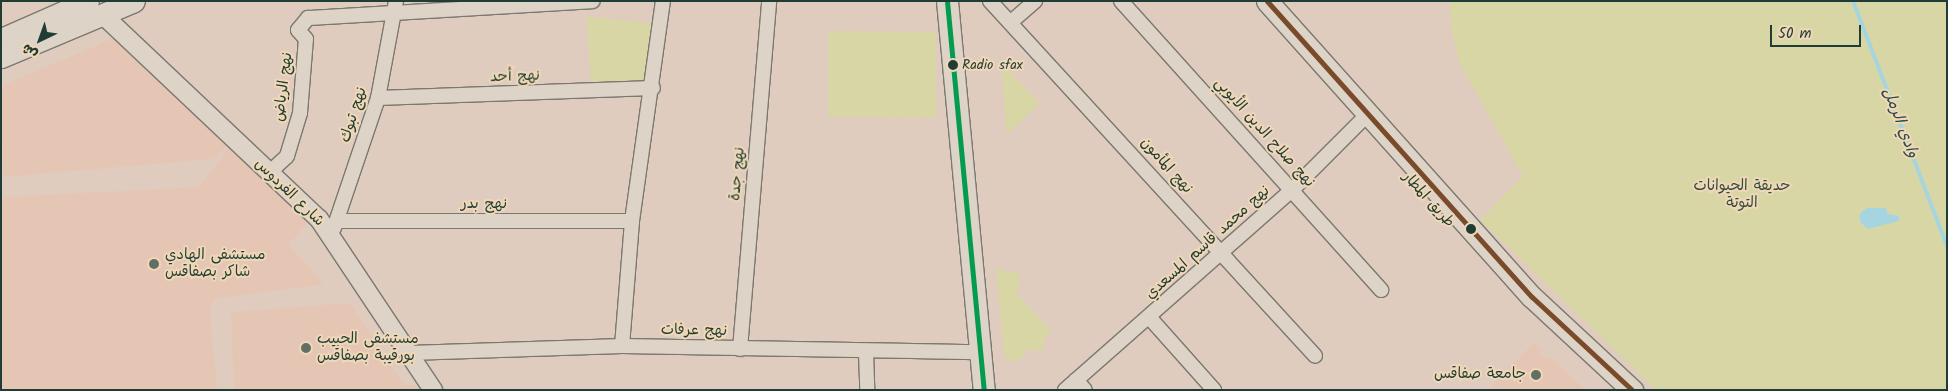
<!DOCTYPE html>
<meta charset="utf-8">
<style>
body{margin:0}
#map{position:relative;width:1948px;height:391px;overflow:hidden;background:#dfccbe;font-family:Kalam,"Playpen Sans Arabic",sans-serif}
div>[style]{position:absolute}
.built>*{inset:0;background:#e5c6b5}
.green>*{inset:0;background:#d8d6a5}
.water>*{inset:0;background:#a6d5e0}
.stream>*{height:4px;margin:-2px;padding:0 2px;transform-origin:2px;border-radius:2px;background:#a6d5e0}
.roads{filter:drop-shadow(1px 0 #7b7870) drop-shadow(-1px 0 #7b7870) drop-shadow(0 1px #7b7870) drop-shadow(0 -1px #7b7870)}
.minor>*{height:14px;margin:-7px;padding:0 7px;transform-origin:7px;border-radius:7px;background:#ddd3c7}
.tertiary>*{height:18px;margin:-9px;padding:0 9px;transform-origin:9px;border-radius:9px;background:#ddd3c7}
.primary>*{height:21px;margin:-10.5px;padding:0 10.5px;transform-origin:10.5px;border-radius:10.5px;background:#ddd3c7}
.bus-1>*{height:5px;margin:-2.5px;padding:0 2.5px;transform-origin:2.5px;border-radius:2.5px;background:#039c4e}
.bus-2>*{height:5px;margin:-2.5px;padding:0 2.5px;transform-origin:2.5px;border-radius:2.5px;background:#7a4b2a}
.dots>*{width:14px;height:14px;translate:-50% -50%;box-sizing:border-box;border:2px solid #efd7b7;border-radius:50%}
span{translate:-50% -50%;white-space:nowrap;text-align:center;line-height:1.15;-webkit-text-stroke:4px #efd7b7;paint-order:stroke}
.bus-label{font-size:14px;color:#1f3d34}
.left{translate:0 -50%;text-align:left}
.street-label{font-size:15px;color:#1f3d34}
.park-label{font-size:15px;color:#314d3d}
.poi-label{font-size:15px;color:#1f3d34}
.right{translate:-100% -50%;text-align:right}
.water-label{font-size:16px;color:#2a4d47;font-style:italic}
.frame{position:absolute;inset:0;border:2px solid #1f3d34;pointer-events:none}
.north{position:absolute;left:15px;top:15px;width:50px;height:50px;-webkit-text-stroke:4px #efd7b7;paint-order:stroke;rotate:222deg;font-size:14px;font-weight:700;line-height:20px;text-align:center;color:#1f3d34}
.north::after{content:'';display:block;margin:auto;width:18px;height:22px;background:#1f3d34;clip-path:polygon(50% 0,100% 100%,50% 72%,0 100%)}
.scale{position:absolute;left:1770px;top:25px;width:91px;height:22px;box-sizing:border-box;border:2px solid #1f3d34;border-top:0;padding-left:6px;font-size:15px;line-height:18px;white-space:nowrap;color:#1f3d34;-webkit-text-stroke:4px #efd7b7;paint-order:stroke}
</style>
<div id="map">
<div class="built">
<div style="clip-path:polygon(119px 36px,229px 144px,213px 159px,3px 177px,1px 86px)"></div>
<div style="clip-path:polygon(230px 146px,310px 219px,289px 245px,324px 284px,215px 299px,210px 309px,217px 390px,1px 390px,1px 197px,199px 187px)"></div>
<div style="clip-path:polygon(350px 303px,404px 385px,419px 385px,423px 390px,234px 390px,231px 312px)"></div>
<div style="clip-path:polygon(1534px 342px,1542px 349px,1538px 354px,1553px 360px,1586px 390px,1488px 390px)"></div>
</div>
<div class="green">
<div style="clip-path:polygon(1451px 1px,1947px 1px,1947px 390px,1656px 390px,1480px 220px,1523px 176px,1460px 64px,1450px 24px)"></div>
<div style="clip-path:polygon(586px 16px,656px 24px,646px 80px,591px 83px)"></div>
<div style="clip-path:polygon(828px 31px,936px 32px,936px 118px,828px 117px)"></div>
<div style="clip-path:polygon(1001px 63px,1040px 103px,1007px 135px)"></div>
<div style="clip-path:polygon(996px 268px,1021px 274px,1017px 294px,1051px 330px,1044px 339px,1044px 350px,1028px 350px,1018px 361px,1005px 359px)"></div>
</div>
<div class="water">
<div style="clip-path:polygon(1867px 208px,1886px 208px,1888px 214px,1899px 216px,1899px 221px,1868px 229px,1860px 222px,1860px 213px)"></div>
</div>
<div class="stream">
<div style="left:1853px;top:1px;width:262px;rotate:69deg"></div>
</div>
<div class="roads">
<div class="minor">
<div style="left:990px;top:1px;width:481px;rotate:47.5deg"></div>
<div style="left:1121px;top:1px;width:389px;rotate:48deg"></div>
<div style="left:1011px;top:22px;width:32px;rotate:-41deg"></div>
<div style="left:378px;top:98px;width:275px;rotate:-2.1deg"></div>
<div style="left:270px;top:172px;width:23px;rotate:-43deg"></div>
<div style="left:287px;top:156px;width:45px;rotate:-73.2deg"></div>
<div style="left:300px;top:113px;width:74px;rotate:-85.4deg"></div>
<div style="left:306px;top:39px;width:12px;rotate:-132deg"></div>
<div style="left:298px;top:30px;width:16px;rotate:-50deg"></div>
<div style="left:308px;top:18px;width:285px;rotate:-3.4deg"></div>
<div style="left:337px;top:221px;width:295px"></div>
<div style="left:334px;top:228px;width:137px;rotate:-71.3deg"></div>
<div style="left:378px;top:98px;width:99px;rotate:-79.5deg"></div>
<div style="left:1149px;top:317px;width:98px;rotate:48.3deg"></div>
<div style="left:622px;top:346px;width:125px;rotate:-85.4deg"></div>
<div style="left:632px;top:221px;width:222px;rotate:-82deg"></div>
<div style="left:740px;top:349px;width:349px;rotate:-85.2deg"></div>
<div style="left:866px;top:352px;width:38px;rotate:88deg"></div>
<div style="left:409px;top:353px;width:213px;rotate:-1.9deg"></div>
<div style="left:622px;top:346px;width:356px;rotate:1deg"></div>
<div style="left:1076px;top:380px;width:13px;rotate:48deg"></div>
<div style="left:1065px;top:390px;width:305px;rotate:-41.4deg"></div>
<div style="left:1294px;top:188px;width:103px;rotate:-45deg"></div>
</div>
<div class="tertiary">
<div style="left:103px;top:15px;width:297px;rotate:43.4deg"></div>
<div style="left:319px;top:219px;width:206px;rotate:56.3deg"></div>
</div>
<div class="primary">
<div style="left:947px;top:1px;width:391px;rotate:84.6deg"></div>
<div style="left:1267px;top:1px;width:397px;rotate:48.2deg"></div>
<div style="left:1532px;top:297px;width:137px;rotate:42.9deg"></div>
<div style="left:1px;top:39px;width:95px;rotate:-23.6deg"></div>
<div style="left:1px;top:57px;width:144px;rotate:-22.8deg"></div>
</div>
</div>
<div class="bus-1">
<div style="left:947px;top:1px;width:391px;rotate:84.6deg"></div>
</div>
<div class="bus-2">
<div style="left:1267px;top:1px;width:397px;rotate:48.2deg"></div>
<div style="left:1532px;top:297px;width:137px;rotate:42.9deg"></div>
</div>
<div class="dots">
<div style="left:953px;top:65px;background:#1f3d34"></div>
<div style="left:1471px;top:229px;background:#1f3d34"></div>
<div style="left:154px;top:264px;background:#626f64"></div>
<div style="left:306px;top:348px;background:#626f64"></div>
<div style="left:1536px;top:375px;background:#626f64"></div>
</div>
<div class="bus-label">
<span class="left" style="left:962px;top:65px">Radio sfax</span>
</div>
<div class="street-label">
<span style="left:515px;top:77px;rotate:-2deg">نهج أحد</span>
<span style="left:284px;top:87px;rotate:-83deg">نهج الرياض</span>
<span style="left:354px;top:115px;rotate:-72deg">نهج تبوك</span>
<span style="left:1264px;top:133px;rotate:48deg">نهج صلاح الدين الأيوبي</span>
<span style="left:1166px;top:166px;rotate:48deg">نهج المأمون</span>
<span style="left:738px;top:174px;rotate:-85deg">نهج جدة</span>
<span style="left:289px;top:193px;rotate:44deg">شارع الفردوس</span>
<span style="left:1428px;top:200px;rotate:48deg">طريق المطار</span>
<span style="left:484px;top:205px">نهج بدر</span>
<span style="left:1208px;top:243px;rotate:-42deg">نهج محمد قاسم المسعدي</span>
<span style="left:694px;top:331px;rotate:1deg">نهج عرفات</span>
</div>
<div class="park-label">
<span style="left:1742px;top:195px">حديقة الحيوانات<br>التوتة</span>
</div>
<div class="poi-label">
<span class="left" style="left:165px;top:264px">مستشفى الهادي<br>شاكر بصفاقس</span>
<span class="left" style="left:317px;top:348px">مستشفى الحبيب<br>بورقيبة بصفاقس</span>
<span class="right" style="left:1526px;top:375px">جامعة صفاقس</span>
</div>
<div class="water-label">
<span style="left:1900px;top:123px;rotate:69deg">وادي الرمل</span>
</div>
<div class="frame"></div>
<div class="north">ش</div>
<div class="scale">50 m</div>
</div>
